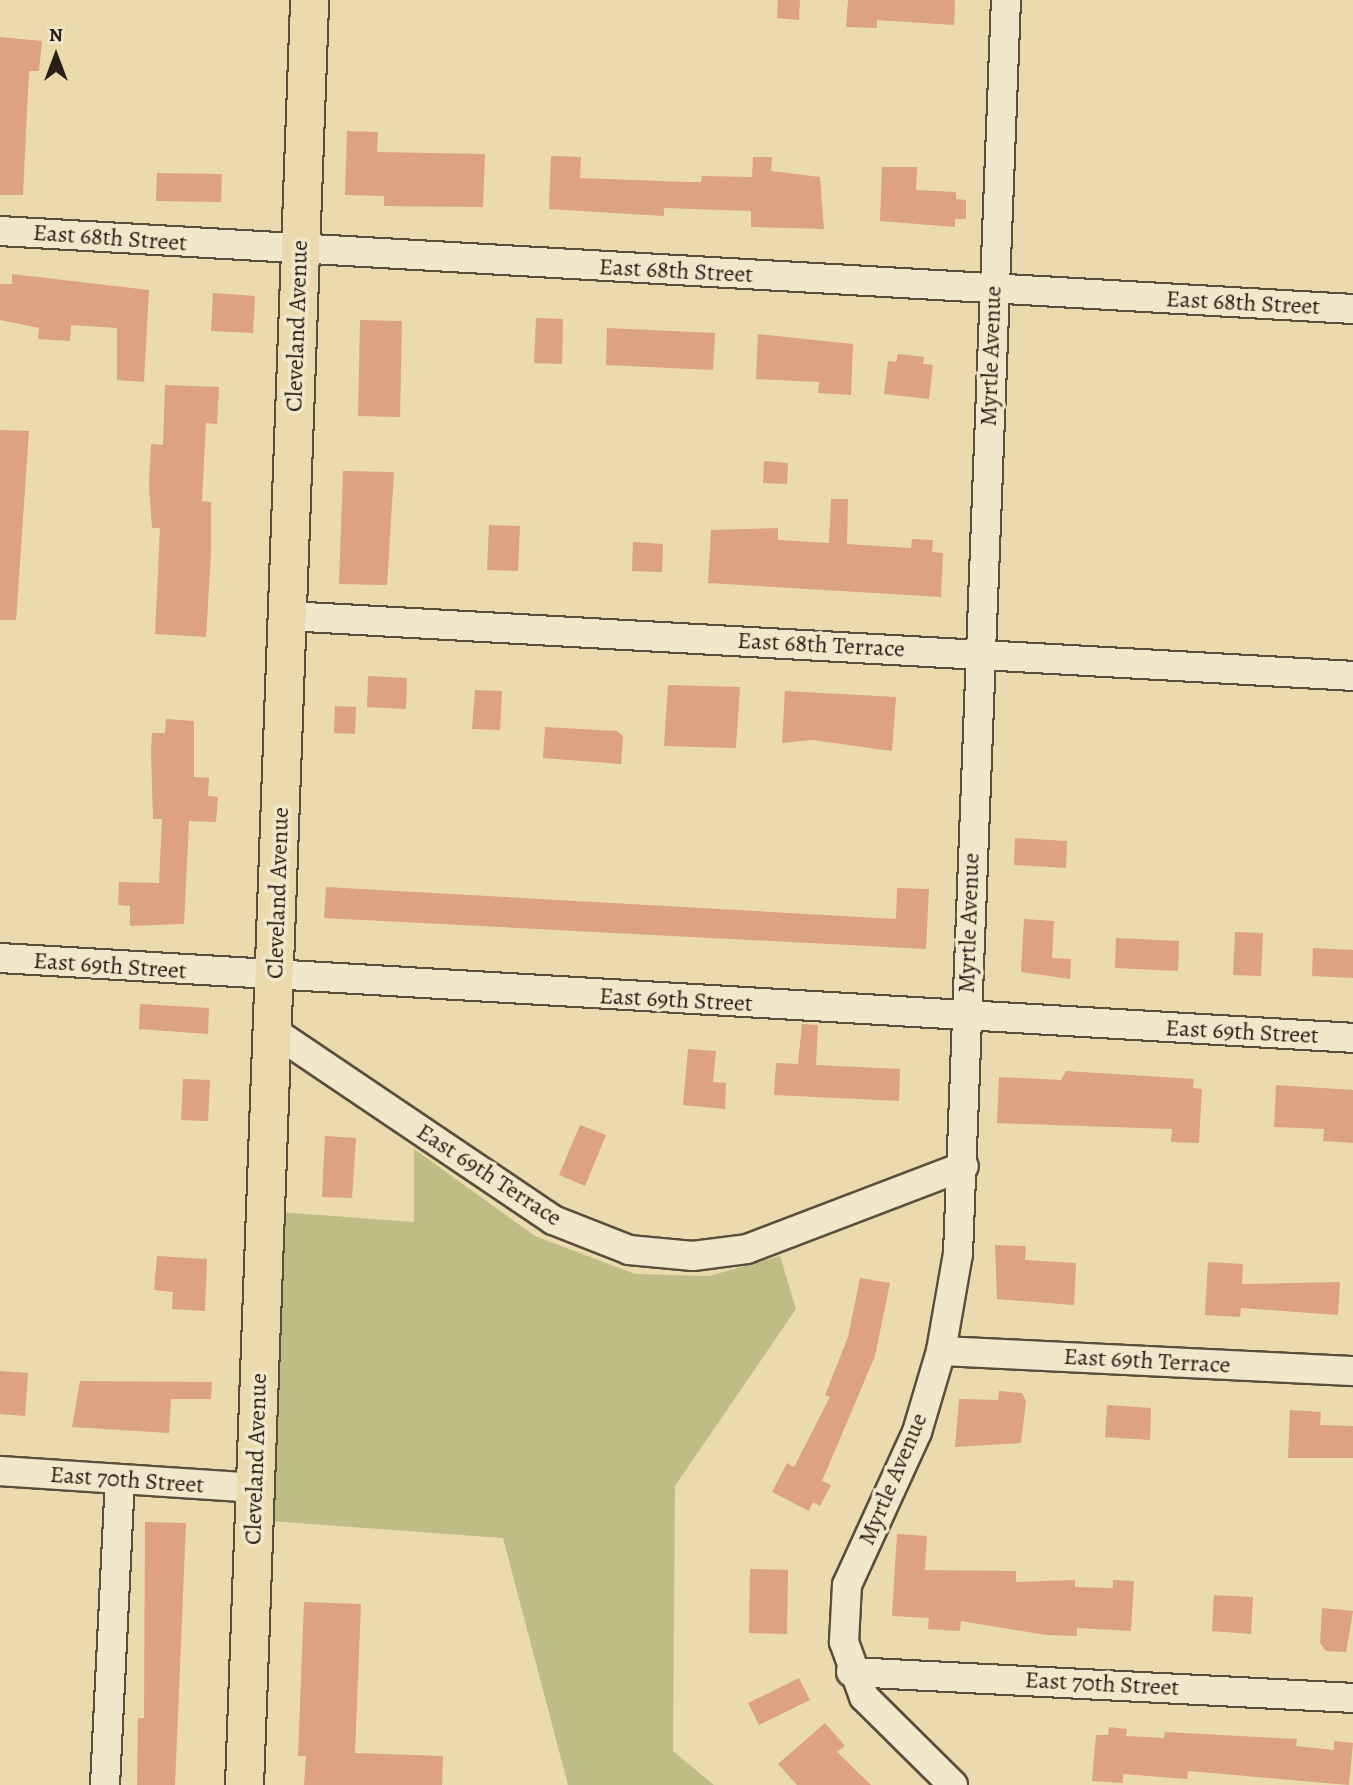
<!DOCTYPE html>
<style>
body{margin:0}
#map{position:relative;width:1353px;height:1785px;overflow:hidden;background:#eadaad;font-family:Alegreya,serif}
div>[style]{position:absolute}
.green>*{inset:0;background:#bebd85}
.building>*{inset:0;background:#dca281}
.roads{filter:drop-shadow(2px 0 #5a4e3c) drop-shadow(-2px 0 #5a4e3c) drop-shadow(0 2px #5a4e3c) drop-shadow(0 -2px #5a4e3c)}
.minor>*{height:28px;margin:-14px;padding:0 14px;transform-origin:14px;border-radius:14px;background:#f1e7ca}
.major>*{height:37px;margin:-18.5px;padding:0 18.5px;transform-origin:18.5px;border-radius:18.5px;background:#eadaad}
span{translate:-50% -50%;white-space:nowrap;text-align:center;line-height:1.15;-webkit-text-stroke:7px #f1e7ca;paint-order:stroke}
.street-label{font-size:24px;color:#2a2016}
.north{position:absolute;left:21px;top:21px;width:70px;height:70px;-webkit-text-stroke:5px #f1e7ca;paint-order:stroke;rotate:0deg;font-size:19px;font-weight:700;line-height:28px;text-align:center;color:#2a2016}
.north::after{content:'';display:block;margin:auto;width:24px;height:32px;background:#2a2016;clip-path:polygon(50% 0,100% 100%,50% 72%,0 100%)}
</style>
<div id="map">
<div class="green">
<div style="clip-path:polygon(414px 1149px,535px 1236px,635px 1274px,709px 1276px,780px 1256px,796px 1309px,675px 1486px,673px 1751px,714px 1785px,568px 1785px,503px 1538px,269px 1521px,278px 1212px,414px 1222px)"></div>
</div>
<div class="building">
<div style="clip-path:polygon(778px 0,800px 0,799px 20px,777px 18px)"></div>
<div style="clip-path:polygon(848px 0,955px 0,954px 25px,877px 20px,877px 28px,846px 27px)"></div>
<div style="clip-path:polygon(0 37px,42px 41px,39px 71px,29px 71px,23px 195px,0 195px)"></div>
<div style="clip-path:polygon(347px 131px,378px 132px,377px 152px,485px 154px,483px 207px,384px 206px,384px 196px,345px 195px)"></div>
<div style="clip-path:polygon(551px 156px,581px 157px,580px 178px,689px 182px,701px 182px,702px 176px,752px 177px,753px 157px,772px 157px,771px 171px,820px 177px,824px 229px,751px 227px,751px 211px,664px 208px,664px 216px,549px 209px)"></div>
<div style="clip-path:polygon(882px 167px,917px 167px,916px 190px,956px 192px,956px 199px,966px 200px,966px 219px,955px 219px,955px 227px,880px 221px)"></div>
<div style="clip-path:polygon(157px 173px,222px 174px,221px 202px,156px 201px)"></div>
<div style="clip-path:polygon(12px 274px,149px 290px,144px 382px,117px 380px,117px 328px,71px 325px,70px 341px,38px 339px,39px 328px,0 320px,0 284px,12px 284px)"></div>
<div style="clip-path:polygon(213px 293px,255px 296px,253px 333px,211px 331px)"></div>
<div style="clip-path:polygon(536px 318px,563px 319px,562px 364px,534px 363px)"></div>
<div style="clip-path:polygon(360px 320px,402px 321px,400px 417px,358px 416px)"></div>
<div style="clip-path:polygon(607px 328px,715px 333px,713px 370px,606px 365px)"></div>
<div style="clip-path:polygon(758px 334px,853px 344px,851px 395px,818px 393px,819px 382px,756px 379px)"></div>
<div style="clip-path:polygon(898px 354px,924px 357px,923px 364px,933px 365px,929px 399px,884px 394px,888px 361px,896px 362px)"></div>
<div style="clip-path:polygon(165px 385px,219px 387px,217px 424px,206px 423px,202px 501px,211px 502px,211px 554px,206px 637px,155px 634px,160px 528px,152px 528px,149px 485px,151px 444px,163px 445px)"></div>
<div style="clip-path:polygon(0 430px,29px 431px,16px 620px,0 620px)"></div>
<div style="clip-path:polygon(764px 461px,788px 463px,787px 484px,763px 483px)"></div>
<div style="clip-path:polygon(343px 471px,394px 472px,387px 585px,339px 584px)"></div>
<div style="clip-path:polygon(831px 499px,848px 499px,847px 544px,911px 548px,912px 539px,933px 540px,932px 552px,943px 553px,941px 597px,708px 583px,711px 530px,778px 528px,778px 540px,829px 543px)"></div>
<div style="clip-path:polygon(489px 525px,520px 526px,518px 571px,487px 570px)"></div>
<div style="clip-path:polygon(633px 542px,663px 544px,662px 572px,632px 571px)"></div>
<div style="clip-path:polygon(368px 676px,407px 678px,406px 709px,367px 707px)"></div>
<div style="clip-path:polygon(668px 685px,740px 687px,736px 748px,664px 746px)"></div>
<div style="clip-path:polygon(475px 690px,502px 691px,500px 730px,472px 729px)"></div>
<div style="clip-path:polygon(785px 691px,896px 697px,892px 751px,812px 740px,782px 743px)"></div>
<div style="clip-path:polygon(335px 706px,356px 707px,355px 734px,334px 733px)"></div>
<div style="clip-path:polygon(166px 719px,194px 721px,194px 777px,209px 778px,208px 796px,218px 797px,216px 822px,189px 821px,184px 924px,130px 926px,130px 906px,118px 905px,119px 882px,159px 883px,162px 819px,153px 819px,151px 752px,152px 733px,165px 733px)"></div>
<div style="clip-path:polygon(545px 727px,617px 731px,623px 736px,621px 764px,543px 758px)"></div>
<div style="clip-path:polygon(1015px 838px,1067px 841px,1066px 868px,1014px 865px)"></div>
<div style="clip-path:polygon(326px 887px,896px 919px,897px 888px,929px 889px,926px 949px,324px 918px)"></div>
<div style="clip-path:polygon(1024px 919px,1054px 921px,1052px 958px,1071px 959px,1070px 979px,1021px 972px)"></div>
<div style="clip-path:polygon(1235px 932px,1263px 933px,1261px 976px,1233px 975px)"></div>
<div style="clip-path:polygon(1116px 938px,1179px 941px,1178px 971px,1115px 968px)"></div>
<div style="clip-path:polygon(1313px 948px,1353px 950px,1353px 978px,1312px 976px)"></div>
<div style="clip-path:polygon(140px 1004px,209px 1008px,208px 1034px,139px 1029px)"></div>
<div style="clip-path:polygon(802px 1024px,818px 1025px,816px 1065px,900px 1069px,899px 1101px,774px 1095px,776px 1063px,798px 1064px)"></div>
<div style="clip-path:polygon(688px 1049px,716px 1051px,713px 1082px,726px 1083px,725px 1109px,683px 1105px)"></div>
<div style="clip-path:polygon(1066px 1071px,1194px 1079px,1193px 1088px,1202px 1089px,1199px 1143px,1171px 1142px,1172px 1129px,997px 1123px,999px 1077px,1061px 1080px)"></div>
<div style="clip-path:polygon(183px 1079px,210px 1080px,208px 1121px,181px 1120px)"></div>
<div style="clip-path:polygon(1276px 1085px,1353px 1090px,1353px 1143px,1323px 1141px,1324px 1129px,1274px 1127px)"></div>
<div style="clip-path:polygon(580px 1125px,606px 1135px,585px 1186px,559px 1175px)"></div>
<div style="clip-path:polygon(325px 1136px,356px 1138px,352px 1198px,322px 1197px)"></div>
<div style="clip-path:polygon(995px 1245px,1026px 1246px,1025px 1260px,1076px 1263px,1074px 1305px,997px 1299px)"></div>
<div style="clip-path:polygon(157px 1256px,207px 1259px,205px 1311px,172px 1309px,173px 1292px,154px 1290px)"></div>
<div style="clip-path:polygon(1208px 1262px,1243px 1264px,1242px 1284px,1340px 1282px,1338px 1315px,1241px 1308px,1240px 1317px,1205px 1315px)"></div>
<div style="clip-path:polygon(860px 1278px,890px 1283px,875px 1356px,822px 1481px,831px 1485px,820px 1506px,813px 1502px,809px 1511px,772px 1492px,787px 1463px,794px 1467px,830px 1397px,825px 1395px,848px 1337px)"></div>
<div style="clip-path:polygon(0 1371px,28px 1373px,25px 1416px,0 1414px)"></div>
<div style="clip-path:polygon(80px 1381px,212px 1382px,211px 1399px,171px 1399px,169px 1433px,72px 1427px)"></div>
<div style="clip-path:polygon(999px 1391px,1022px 1393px,1026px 1401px,1021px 1443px,955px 1447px,959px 1399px,998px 1400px)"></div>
<div style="clip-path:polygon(1107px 1405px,1151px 1408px,1150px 1440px,1105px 1437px)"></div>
<div style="clip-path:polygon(1290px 1410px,1321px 1412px,1320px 1425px,1353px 1426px,1353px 1458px,1288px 1458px)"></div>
<div style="clip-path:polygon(145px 1522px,186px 1523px,175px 1785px,137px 1785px,138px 1718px,144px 1718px)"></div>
<div style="clip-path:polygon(897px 1534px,927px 1536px,925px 1570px,1016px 1571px,1016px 1582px,1075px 1580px,1075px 1587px,1113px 1588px,1113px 1580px,1134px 1581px,1131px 1631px,1077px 1628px,1077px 1636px,1046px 1635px,961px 1621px,960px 1631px,928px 1629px,929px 1618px,892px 1616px)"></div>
<div style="clip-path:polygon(750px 1569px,788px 1570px,787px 1634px,749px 1633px)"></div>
<div style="clip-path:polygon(1214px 1595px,1253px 1597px,1251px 1634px,1212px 1631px)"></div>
<div style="clip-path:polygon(304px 1602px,361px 1604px,355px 1753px,443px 1756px,442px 1785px,304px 1785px,306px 1756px,298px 1756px)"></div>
<div style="clip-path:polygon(1322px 1608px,1353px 1611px,1346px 1652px,1326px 1651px,1320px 1643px)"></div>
<div style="clip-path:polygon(799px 1678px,810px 1700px,759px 1725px,748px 1703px)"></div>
<div style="clip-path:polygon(825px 1723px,845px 1746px,837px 1752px,871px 1785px,797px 1785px,778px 1764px)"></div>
<div style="clip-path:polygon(1109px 1727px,1127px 1729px,1126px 1736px,1164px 1738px,1165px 1732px,1297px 1739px,1296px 1746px,1334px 1750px,1334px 1741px,1353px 1743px,1349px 1785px,1188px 1771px,1187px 1779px,1123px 1774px,1123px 1783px,1092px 1781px,1096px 1735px,1108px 1735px)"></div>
</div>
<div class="roads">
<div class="minor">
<div style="left:0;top:231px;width:1355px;rotate:3.3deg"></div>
<div style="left:288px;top:616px;width:1067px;rotate:3.22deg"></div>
<div style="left:0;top:958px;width:1355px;rotate:3.38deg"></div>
<div style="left:273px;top:1031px;width:338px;rotate:34deg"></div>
<div style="left:553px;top:1220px;width:82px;rotate:21.5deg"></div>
<div style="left:629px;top:1250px;width:64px;rotate:5.4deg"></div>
<div style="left:693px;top:1256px;width:54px;rotate:-7.4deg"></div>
<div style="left:747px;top:1249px;width:232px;rotate:-20.9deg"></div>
<div style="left:941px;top:1351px;width:412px;rotate:2.8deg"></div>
<div style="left:0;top:1471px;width:255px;rotate:3.8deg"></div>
<div style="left:851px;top:1672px;width:503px;rotate:2.96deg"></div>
<div style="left:105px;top:1785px;width:306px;rotate:-87.2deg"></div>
<div style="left:953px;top:1785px;width:125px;rotate:-135.3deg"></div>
<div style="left:864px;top:1697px;width:59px;rotate:-110deg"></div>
<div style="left:844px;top:1642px;width:57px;rotate:-87deg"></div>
<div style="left:847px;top:1585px;width:168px;rotate:-65.4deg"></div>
<div style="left:917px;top:1432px;width:84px;rotate:-73.5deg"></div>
<div style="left:941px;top:1351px;width:98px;rotate:-80.1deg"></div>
<div style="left:958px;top:1254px;width:1255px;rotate:-87.81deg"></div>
</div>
<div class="major">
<div style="left:244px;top:1785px;width:1786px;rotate:-87.91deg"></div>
</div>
</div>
<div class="street-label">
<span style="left:110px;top:238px;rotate:4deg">East 68th Street</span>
<span style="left:676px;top:271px;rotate:3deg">East 68th Street</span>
<span style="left:1243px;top:303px;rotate:3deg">East 68th Street</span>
<span style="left:297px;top:326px;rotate:-88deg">Cleveland Avenue</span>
<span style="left:991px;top:356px;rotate:-88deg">Myrtle Avenue</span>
<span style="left:821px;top:645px;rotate:3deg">East 68th Terrace</span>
<span style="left:278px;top:893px;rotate:-88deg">Cleveland Avenue</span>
<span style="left:969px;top:923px;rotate:-88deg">Myrtle Avenue</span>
<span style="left:110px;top:966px;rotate:4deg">East 69th Street</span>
<span style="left:676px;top:1000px;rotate:3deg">East 69th Street</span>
<span style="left:1242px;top:1032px;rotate:3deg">East 69th Street</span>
<span style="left:489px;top:1175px;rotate:33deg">East 69th Terrace</span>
<span style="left:1147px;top:1361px;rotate:3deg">East 69th Terrace</span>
<span style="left:256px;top:1459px;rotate:-88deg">Cleveland Avenue</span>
<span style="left:893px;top:1479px;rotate:-67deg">Myrtle Avenue</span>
<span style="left:127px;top:1480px;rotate:4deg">East 70th Street</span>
<span style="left:1102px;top:1684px;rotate:3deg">East 70th Street</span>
</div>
<div class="north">N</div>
</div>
